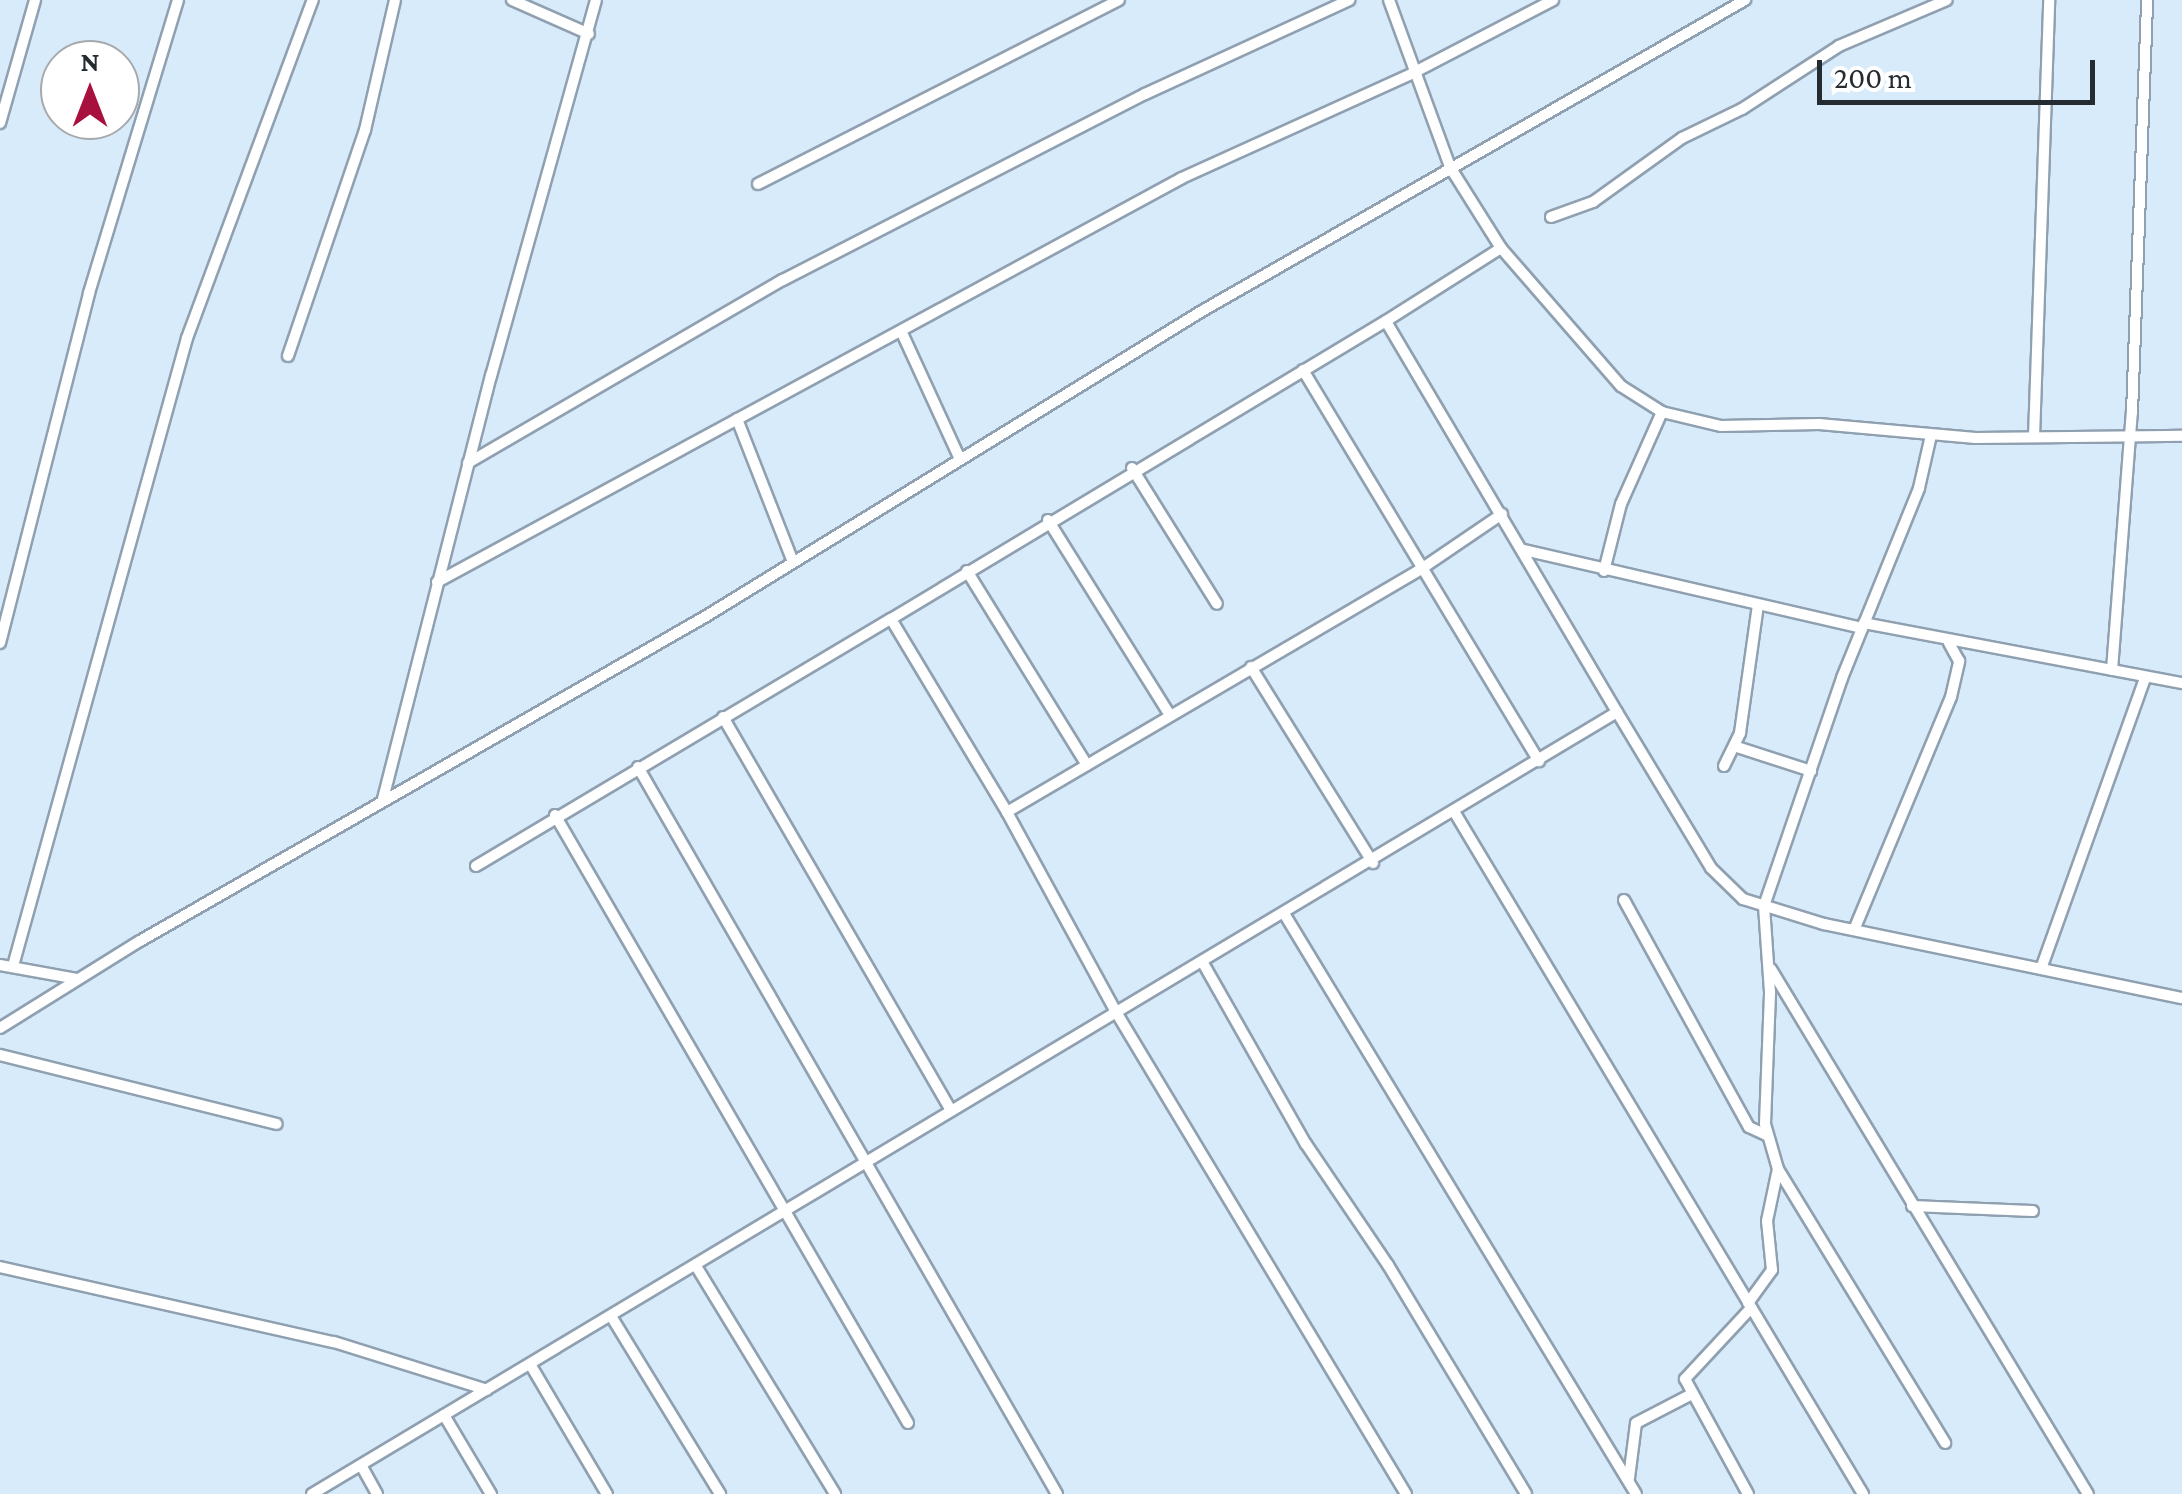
<!DOCTYPE html>
<style>
body{margin:0}
#map{position:relative;width:2182px;height:1494px;overflow:hidden;background:#d8ebfb;font-family:"Crimson Pro",serif}
div>[style]{position:absolute}
.roads{filter:drop-shadow(2px 0 #8fa0b0) drop-shadow(-2px 0 #8fa0b0) drop-shadow(0 2px #8fa0b0) drop-shadow(0 -2px #8fa0b0)}
.minor>*{height:10px;margin:-5px;padding:0 5px;transform-origin:5px;border-radius:5px;background:#fff}
span{translate:-50% -50%;white-space:nowrap;text-align:center;line-height:1.15;-webkit-text-stroke:10px #fff;paint-order:stroke}
.north{position:absolute;left:40px;top:40px;width:100px;height:100px;box-sizing:border-box;background:#fff;border:2px solid #a7aaad;border-radius:50%;rotate:0deg;font-size:28px;font-weight:700;line-height:40px;text-align:center;color:#242b31}
.north::after{content:'';display:block;margin:auto;width:35px;height:45px;background:#a8113e;clip-path:polygon(50% 0,100% 100%,50% 72%,0 100%)}
.scale{position:absolute;left:1817px;top:60px;width:278px;height:45px;box-sizing:border-box;border:5px solid #242b31;border-top:0;padding-left:12px;font-size:30px;line-height:35px;white-space:nowrap;color:#242b31;-webkit-text-stroke:8px #fff;paint-order:stroke}
</style>
<div id="map">
<div class="roads">
<div class="minor">
<div style="left:512px;top:0;width:84px;rotate:23.8deg"></div>
<div style="left:1389px;top:0;width:178px;rotate:69.9deg"></div>
<div style="left:1450px;top:167px;width:96px;rotate:57.8deg"></div>
<div style="left:1501px;top:248px;width:183px;rotate:49deg"></div>
<div style="left:1621px;top:386px;width:49px;rotate:32.4deg"></div>
<div style="left:1662px;top:412px;width:61px;rotate:13.3deg"></div>
<div style="left:1721px;top:426px;width:98px;rotate:-1.2deg"></div>
<div style="left:1819px;top:424px;width:157px;rotate:5.1deg"></div>
<div style="left:1975px;top:438px;width:207px;rotate:-0.6deg"></div>
<div style="left:0;top:123px;width:128px;rotate:-74.1deg"></div>
<div style="left:758px;top:184px;width:405px;rotate:-27deg"></div>
<div style="left:1551px;top:217px;width:45px;rotate:-19.7deg"></div>
<div style="left:1593px;top:202px;width:110px;rotate:-35.7deg"></div>
<div style="left:1682px;top:138px;width:67px;rotate:-25.8deg"></div>
<div style="left:1742px;top:109px;width:116px;rotate:-33deg"></div>
<div style="left:1839px;top:46px;width:117px;rotate:-23.1deg"></div>
<div style="left:902px;top:333px;width:136px;rotate:65.3deg"></div>
<div style="left:288px;top:356px;width:239px;rotate:-71.2deg"></div>
<div style="left:365px;top:130px;width:133px;rotate:-77deg"></div>
<div style="left:1303px;top:370px;width:457px;rotate:58.9deg"></div>
<div style="left:737px;top:419px;width:150px;rotate:68.6deg"></div>
<div style="left:2034px;top:437px;width:437px;rotate:-88deg"></div>
<div style="left:468px;top:463px;width:364px;rotate:-30.2deg"></div>
<div style="left:783px;top:280px;width:407px;rotate:-27.2deg"></div>
<div style="left:1145px;top:94px;width:225px;rotate:-24.7deg"></div>
<div style="left:1132px;top:468px;width:160px;rotate:58deg"></div>
<div style="left:1048px;top:520px;width:230px;rotate:58deg"></div>
<div style="left:1524px;top:550px;width:347px;rotate:13deg"></div>
<div style="left:967px;top:571px;width:228px;rotate:58.3deg"></div>
<div style="left:1604px;top:571px;width:69px;rotate:-75.8deg"></div>
<div style="left:1621px;top:504px;width:101px;rotate:-66deg"></div>
<div style="left:437px;top:582px;width:847px;rotate:-28.47deg"></div>
<div style="left:1182px;top:178px;width:254px;rotate:-24.4deg"></div>
<div style="left:1413px;top:73px;width:158px;rotate:-27.5deg"></div>
<div style="left:891px;top:619px;width:578px;rotate:-31.05deg"></div>
<div style="left:1864px;top:623px;width:324px;rotate:10.7deg"></div>
<div style="left:0;top:643px;width:361px;rotate:-75.7deg"></div>
<div style="left:89px;top:293px;width:306px;rotate:-73.1deg"></div>
<div style="left:1251px;top:667px;width:231px;rotate:58.1deg"></div>
<div style="left:2112px;top:670px;width:258px;rotate:-85.6deg"></div>
<div style="left:2132px;top:413px;width:413px;rotate:-87.9deg"></div>
<div style="left:1617px;top:712px;width:182px;rotate:58.9deg"></div>
<div style="left:1711px;top:868px;width:45px;rotate:44.1deg"></div>
<div style="left:1743px;top:899px;width:85px;rotate:17.2deg"></div>
<div style="left:1824px;top:924px;width:366px;rotate:11.7deg"></div>
<div style="left:723px;top:717px;width:455px;rotate:59.9deg"></div>
<div style="left:1737px;top:747px;width:78px;rotate:18deg"></div>
<div style="left:1724px;top:766px;width:37px;rotate:-64deg"></div>
<div style="left:1740px;top:733px;width:129px;rotate:-82deg"></div>
<div style="left:638px;top:767px;width:839px;rotate:60.04deg"></div>
<div style="left:383px;top:799px;width:437px;rotate:-75.7deg"></div>
<div style="left:491px;top:376px;width:390px;rotate:-74.4deg"></div>
<div style="left:1455px;top:813px;width:794px;rotate:59.07deg"></div>
<div style="left:555px;top:815px;width:703px;rotate:59.86deg"></div>
<div style="left:476px;top:866px;width:483px;rotate:-30.8deg"></div>
<div style="left:891px;top:619px;width:225px;rotate:59deg"></div>
<div style="left:1624px;top:900px;width:259px;rotate:61.2deg"></div>
<div style="left:1749px;top:1127px;width:19px;rotate:25deg"></div>
<div style="left:1285px;top:915px;width:677px;rotate:58.78deg"></div>
<div style="left:1854px;top:930px;width:252px;rotate:-67.4deg"></div>
<div style="left:1951px;top:697px;width:37px;rotate:-77deg"></div>
<div style="left:1959px;top:661px;width:21px;rotate:-119deg"></div>
<div style="left:1203px;top:963px;width:208px;rotate:60.4deg"></div>
<div style="left:1306px;top:1144px;width:146px;rotate:55.9deg"></div>
<div style="left:1388px;top:1265px;width:267px;rotate:58.9deg"></div>
<div style="left:0;top:965px;width:78px;rotate:10.3deg"></div>
<div style="left:13px;top:966px;width:652px;rotate:-74.51deg"></div>
<div style="left:187px;top:338px;width:361px;rotate:-69.6deg"></div>
<div style="left:2042px;top:966px;width:305px;rotate:-70.3deg"></div>
<div style="left:1771px;top:969px;width:613px;rotate:58.88deg"></div>
<div style="left:0;top:1028px;width:165px;rotate:-31.9deg"></div>
<div style="left:140px;top:941px;width:655px;rotate:-29.85deg"></div>
<div style="left:708px;top:615px;width:580px;rotate:-31.61deg"></div>
<div style="left:1202px;top:311px;width:626px;rotate:-29.8deg"></div>
<div style="left:0;top:1055px;width:285px;rotate:14deg"></div>
<div style="left:1778px;top:1169px;width:321px;rotate:58.6deg"></div>
<div style="left:1912px;top:1206px;width:121px;rotate:2.4deg"></div>
<div style="left:696px;top:1266px;width:267px;rotate:58.6deg"></div>
<div style="left:0;top:1267px;width:342px;rotate:12.7deg"></div>
<div style="left:334px;top:1342px;width:160px;rotate:17.4deg"></div>
<div style="left:1748px;top:1303px;width:41px;rotate:-54deg"></div>
<div style="left:1772px;top:1270px;width:49px;rotate:-95.8deg"></div>
<div style="left:1767px;top:1221px;width:53px;rotate:-78.1deg"></div>
<div style="left:1778px;top:1169px;width:47px;rotate:-106.1deg"></div>
<div style="left:1765px;top:1124px;width:132px;rotate:-87.8deg"></div>
<div style="left:1770px;top:992px;width:86px;rotate:-94deg"></div>
<div style="left:1764px;top:906px;width:241px;rotate:-71.1deg"></div>
<div style="left:1842px;top:678px;width:205px;rotate:-67.9deg"></div>
<div style="left:1919px;top:488px;width:54px;rotate:-77.2deg"></div>
<div style="left:611px;top:1316px;width:209px;rotate:58.5deg"></div>
<div style="left:530px;top:1364px;width:151px;rotate:59.4deg"></div>
<div style="left:444px;top:1415px;width:92px;rotate:59.3deg"></div>
<div style="left:361px;top:1465px;width:33px;rotate:61deg"></div>
<div style="left:1629px;top:1478px;width:55px;rotate:-82.7deg"></div>
<div style="left:1636px;top:1423px;width:63px;rotate:-27.4deg"></div>
<div style="left:312px;top:1494px;width:1521px;rotate:-30.93deg"></div>
<div style="left:1617px;top:712px;width:454px;rotate:-120.6deg"></div>
<div style="left:1386px;top:321px;width:136px;rotate:-32.4deg"></div>
<div style="left:1406px;top:1494px;width:563px;rotate:-121.03deg"></div>
<div style="left:1116px;top:1012px;width:228px;rotate:-118.6deg"></div>
<div style="left:1007px;top:812px;width:480px;rotate:-30.4deg"></div>
<div style="left:1421px;top:569px;width:98px;rotate:-34.2deg"></div>
<div style="left:1748px;top:1494px;width:131px;rotate:-118.7deg"></div>
<div style="left:1685px;top:1379px;width:97px;rotate:-47.1deg"></div>
</div>
</div>
<div class="north">N</div>
<div class="scale">200 m</div>
</div>
